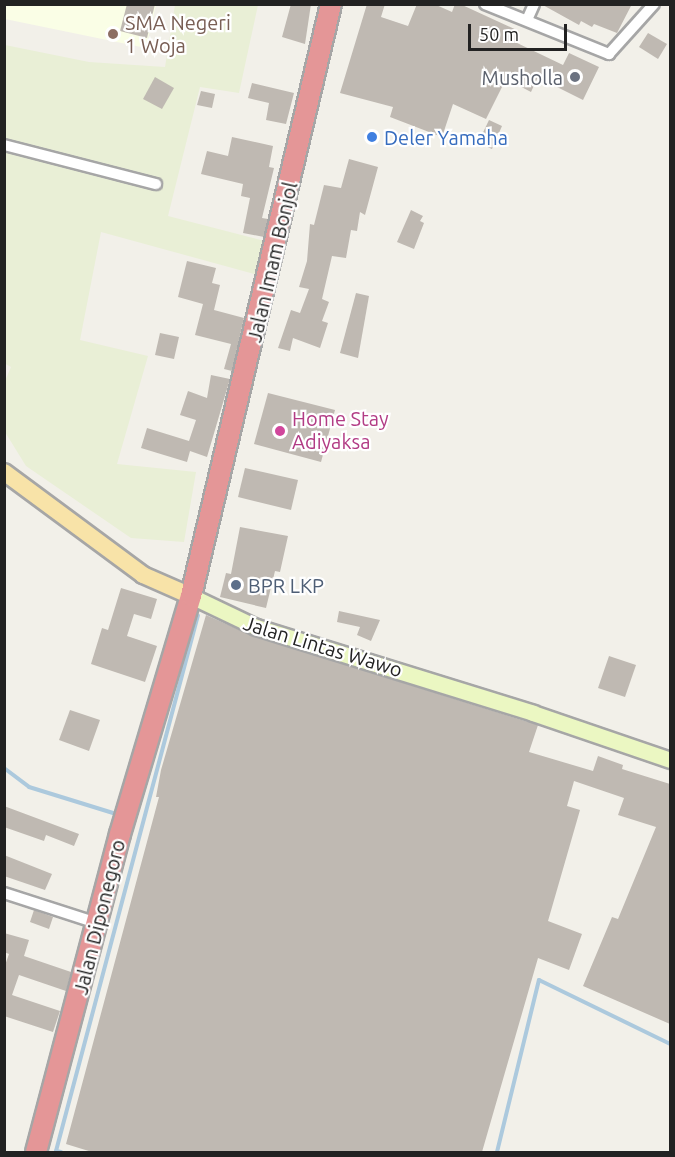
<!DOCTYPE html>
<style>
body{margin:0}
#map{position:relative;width:675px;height:1157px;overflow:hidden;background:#f2f0e9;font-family:Ubuntu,sans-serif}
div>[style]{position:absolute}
.education>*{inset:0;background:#fafee6}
.farmland>*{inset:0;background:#e9efd6}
.stream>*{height:4px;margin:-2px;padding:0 2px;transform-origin:2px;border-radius:2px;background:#acc9dd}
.building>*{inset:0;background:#bfb9b2}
.roads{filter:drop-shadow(2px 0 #a6a6a6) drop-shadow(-2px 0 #a6a6a6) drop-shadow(0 2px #a6a6a6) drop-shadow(0 -2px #a6a6a6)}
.street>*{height:10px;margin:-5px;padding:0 5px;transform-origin:5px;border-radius:5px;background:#fff}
.secondary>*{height:15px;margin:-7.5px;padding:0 7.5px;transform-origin:7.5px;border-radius:7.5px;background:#ebf7c2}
.primary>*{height:16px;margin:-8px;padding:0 8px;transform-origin:8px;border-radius:8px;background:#f8e3a8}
.highway>*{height:20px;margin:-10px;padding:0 10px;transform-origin:10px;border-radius:10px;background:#e49697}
.dots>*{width:16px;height:16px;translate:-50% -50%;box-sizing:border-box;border:3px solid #fff;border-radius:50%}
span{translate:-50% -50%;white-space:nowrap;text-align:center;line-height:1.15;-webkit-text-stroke:4.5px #fff;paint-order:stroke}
.education-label{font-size:20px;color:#785e54}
.left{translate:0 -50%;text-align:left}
.worship-label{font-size:20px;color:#5b616d}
.right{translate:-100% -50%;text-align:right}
.shop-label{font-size:20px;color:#366cbe}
.street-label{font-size:20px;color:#222}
.hotel-label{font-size:20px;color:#b23c85}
.service-label{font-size:20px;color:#4e5e75}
.frame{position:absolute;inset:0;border:6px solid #222;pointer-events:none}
.scale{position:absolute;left:468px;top:24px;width:99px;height:27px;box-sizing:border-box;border:3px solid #222;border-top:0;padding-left:8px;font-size:18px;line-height:21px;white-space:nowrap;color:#222;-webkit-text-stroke:4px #fff;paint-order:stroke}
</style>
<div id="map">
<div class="education">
<div style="clip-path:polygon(5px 5px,156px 5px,146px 48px,5px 19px)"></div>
</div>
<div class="farmland">
<div style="clip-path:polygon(175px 5px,258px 5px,239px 93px,200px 87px,168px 216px,265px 241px,258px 275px,101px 232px,80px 340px,148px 356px,117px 464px,196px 472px,184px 542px,131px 538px,26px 466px,5px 432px,5px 381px,11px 367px,4px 363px,5px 45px,89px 62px,165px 67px)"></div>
</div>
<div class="stream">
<div style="left:4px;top:768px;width:31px;rotate:37deg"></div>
<div style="left:29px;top:787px;width:88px;rotate:17.2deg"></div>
<div style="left:61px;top:1152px;width:5px;rotate:-169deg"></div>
<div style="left:56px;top:1151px;width:554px;rotate:-75.16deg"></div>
<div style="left:497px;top:1152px;width:177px;rotate:-76.3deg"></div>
<div style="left:539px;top:980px;width:146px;rotate:26deg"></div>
</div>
<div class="building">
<div style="clip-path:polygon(127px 4px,155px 4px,147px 38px,120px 31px)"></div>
<div style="clip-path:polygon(291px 4px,311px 4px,305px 44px,282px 37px)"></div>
<div style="clip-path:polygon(367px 4px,385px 4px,381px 17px,408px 26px,417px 4px,434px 4px,452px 12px,455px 4px,460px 4px,519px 31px,515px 42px,563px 65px,569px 53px,599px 67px,583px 100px,545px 81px,537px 79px,531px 92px,506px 79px,486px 119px,453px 104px,442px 137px,390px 117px,393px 107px,340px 93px)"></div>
<div style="clip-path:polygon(541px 4px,632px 4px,617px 33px,594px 24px,592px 27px,581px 21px,579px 25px)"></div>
<div style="clip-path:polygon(648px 33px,667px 44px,658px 59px,639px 47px)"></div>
<div style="clip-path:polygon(155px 77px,174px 88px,162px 109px,143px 99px)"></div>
<div style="clip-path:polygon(252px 83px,294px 93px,286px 124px,266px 120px,269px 103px,248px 98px)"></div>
<div style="clip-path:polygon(201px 91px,215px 94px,212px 108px,197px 105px)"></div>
<div style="clip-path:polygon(489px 120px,502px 126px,492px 149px,478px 143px)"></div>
<div style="clip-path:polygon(232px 137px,273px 146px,269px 167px,274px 168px,262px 218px,268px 219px,264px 237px,243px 233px,250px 198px,241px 196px,243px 184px,201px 174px,207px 151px,228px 156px)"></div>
<div style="clip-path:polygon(349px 159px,378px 167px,365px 215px,360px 212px,357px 231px,351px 230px,346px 258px,332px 256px,322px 299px,329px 302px,322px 321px,328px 323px,320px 348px,293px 338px,290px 351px,278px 348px,291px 310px,300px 313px,309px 289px,299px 287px,307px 261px,310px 224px,314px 225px,324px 185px,341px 188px)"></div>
<div style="clip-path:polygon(411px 210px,423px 216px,420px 221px,424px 223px,414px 249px,397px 242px)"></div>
<div style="clip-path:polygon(187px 261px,216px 268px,212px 283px,220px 285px,214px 310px,244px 318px,232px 371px,224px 369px,231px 344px,195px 335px,203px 304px,178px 297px)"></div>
<div style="clip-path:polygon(356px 293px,369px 296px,358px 358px,340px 353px)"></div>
<div style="clip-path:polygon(160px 333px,179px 337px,174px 359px,155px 355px)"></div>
<div style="clip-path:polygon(211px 375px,230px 379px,207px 457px,190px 451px,187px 462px,141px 448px,147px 428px,189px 441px,196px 420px,180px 415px,188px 391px,207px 398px)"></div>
<div style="clip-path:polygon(268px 393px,335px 410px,321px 462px,254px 444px)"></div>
<div style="clip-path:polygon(245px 468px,298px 480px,291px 510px,238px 497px)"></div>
<div style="clip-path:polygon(240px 527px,288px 536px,280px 572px,275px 571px,266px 608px,220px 597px,226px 573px,231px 574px)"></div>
<div style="clip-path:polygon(121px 588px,157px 599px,151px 619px,134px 614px,127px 636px,157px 646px,145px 682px,91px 664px,102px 628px,108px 630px)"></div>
<div style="clip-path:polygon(339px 611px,380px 620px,371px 641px,357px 635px,360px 627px,337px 622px)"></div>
<div style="clip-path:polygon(206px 615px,253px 636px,538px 725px,529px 752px,593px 771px,598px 756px,623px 765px,622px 769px,670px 784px,670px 1024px,583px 986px,612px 917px,618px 919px,656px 827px,618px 815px,624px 798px,574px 781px,567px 806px,580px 810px,548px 921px,582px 934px,569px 970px,538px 958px,482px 1152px,92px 1152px,66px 1144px,159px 797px,156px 797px,161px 770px)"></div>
<div style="clip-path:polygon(609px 656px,636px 665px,625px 697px,598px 688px)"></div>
<div style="clip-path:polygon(70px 710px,100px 720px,89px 751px,59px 740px)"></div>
<div style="clip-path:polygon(4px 806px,79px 834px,74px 846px,46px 835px,44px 841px,4px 827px)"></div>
<div style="clip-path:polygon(4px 855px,52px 874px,45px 890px,4px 876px)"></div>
<div style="clip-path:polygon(34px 910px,53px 917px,49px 929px,30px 922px)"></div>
<div style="clip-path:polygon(4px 933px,29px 940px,24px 956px,71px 972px,66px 991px,19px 975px,12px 995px,60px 1011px,53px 1032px,4px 1016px,4px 968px,9px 954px,4px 952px)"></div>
</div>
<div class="roads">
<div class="street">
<div style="left:485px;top:4px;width:134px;rotate:22deg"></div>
<div style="left:609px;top:54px;width:67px;rotate:-48deg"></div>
<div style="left:527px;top:20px;width:17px;rotate:-66deg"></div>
<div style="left:4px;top:145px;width:157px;rotate:14.4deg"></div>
<div style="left:4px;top:893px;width:98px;rotate:17.9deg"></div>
</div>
<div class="secondary">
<div style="left:191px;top:596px;width:72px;rotate:25.5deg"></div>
<div style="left:256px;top:627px;width:290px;rotate:17.2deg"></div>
<div style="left:533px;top:713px;width:145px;rotate:18.9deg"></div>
</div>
<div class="primary">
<div style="left:4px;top:472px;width:173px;rotate:36.5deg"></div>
<div style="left:143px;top:575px;width:52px;rotate:23.6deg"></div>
</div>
<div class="highway">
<div style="left:36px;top:1152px;width:329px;rotate:-75.2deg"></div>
<div style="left:120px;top:834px;width:248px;rotate:-73.4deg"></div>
<div style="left:191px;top:596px;width:608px;rotate:-76.69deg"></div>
</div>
</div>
<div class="dots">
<div style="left:113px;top:34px;background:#8d6e63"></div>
<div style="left:575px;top:77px;background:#6b7280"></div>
<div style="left:372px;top:137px;background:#3f7fe0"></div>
<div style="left:280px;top:431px;background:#d1479c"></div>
<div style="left:236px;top:585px;background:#5c6f8a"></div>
</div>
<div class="education-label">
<span class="left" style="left:125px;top:34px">SMA Negeri<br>1 Woja</span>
</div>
<div class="worship-label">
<span class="right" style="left:563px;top:77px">Musholla</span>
</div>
<div class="shop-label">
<span class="left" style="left:384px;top:137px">Deler Yamaha</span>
</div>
<div class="street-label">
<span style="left:272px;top:262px;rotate:-77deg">Jalan Imam Bonjol</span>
<span style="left:323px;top:646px;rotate:17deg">Jalan Lintas Wawo</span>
<span style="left:99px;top:917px;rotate:-76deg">Jalan Diponegoro</span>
</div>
<div class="hotel-label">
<span class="left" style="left:292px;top:430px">Home Stay<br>Adiyaksa</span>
</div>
<div class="service-label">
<span class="left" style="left:248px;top:585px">BPR LKP</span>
</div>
<div class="frame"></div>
<div class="scale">50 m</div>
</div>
